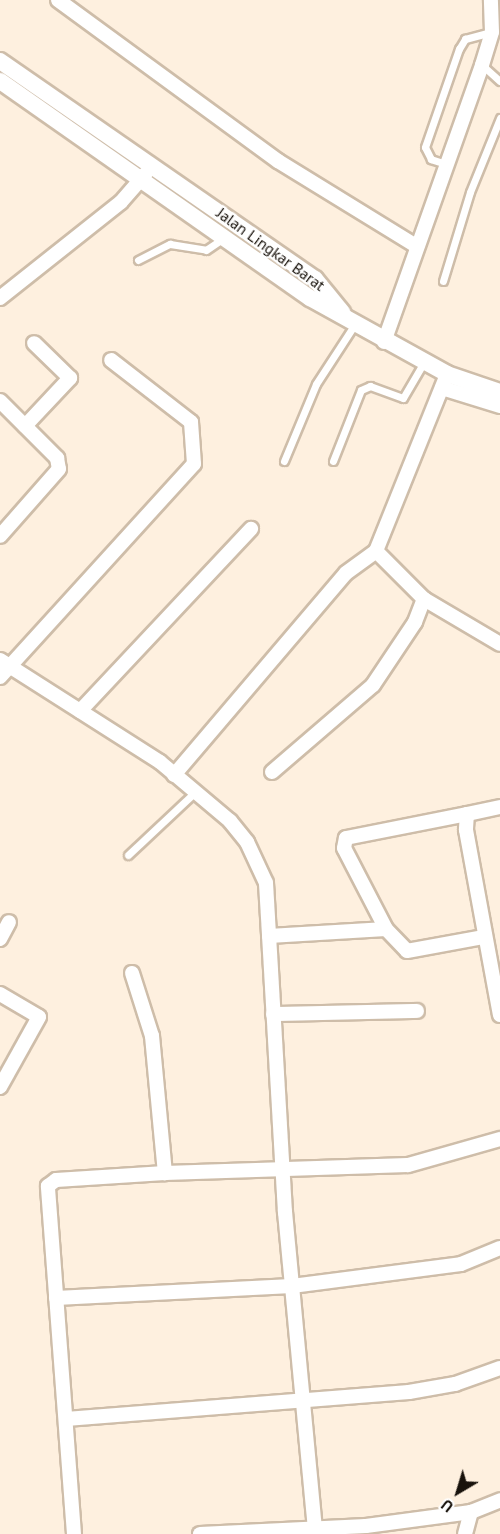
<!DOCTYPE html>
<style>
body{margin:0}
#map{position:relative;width:500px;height:1534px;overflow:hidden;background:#fef0df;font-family:"PT Sans",sans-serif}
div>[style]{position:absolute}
.roads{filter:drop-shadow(2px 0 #cebda9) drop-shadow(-2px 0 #cebda9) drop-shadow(0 2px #cebda9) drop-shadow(0 -2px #cebda9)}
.service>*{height:7px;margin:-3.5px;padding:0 3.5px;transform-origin:3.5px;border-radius:3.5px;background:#fff}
.minor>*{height:14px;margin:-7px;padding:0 7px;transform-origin:7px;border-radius:7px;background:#fff}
.tertiary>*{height:16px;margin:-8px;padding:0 8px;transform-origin:8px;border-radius:8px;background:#fff}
span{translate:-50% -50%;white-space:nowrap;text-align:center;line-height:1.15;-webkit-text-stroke:4.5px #fff;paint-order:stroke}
.street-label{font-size:16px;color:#18120b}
.north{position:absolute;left:428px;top:1462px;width:60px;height:60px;-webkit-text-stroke:4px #fff;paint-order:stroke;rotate:218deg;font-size:16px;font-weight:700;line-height:24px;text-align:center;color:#18120b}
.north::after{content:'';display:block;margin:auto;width:21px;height:27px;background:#18120b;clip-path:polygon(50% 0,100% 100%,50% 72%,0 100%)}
</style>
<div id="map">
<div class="roads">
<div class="service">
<div style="left:482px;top:65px;width:24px;rotate:42deg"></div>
<div style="left:446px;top:164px;width:16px;rotate:-162deg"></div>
<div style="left:431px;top:159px;width:13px;rotate:-117deg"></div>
<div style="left:425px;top:147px;width:104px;rotate:-70.9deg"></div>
<div style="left:459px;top:49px;width:12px;rotate:-59deg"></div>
<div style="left:465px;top:39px;width:28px;rotate:-15deg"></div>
<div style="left:138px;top:260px;width:36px;rotate:-27deg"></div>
<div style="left:170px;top:244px;width:36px;rotate:9deg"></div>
<div style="left:206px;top:250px;width:22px;rotate:-34deg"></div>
<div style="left:443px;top:281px;width:93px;rotate:-73.1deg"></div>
<div style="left:470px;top:192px;width:80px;rotate:-67.9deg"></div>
<div style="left:284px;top:461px;width:83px;rotate:-67.4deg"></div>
<div style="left:316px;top:384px;width:72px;rotate:-57deg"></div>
<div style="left:333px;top:461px;width:76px;rotate:-68.5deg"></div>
<div style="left:361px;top:390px;width:10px;rotate:-24deg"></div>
<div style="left:370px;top:386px;width:35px;rotate:20deg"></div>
<div style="left:403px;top:398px;width:42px;rotate:-59.7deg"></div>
<div style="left:128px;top:855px;width:92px;rotate:-43.2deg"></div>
</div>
<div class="minor">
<div style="left:58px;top:0;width:273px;rotate:36.2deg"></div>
<div style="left:278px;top:161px;width:162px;rotate:31.6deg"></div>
<div style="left:0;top:298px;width:154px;rotate:-38.4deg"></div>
<div style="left:121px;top:202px;width:38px;rotate:-49deg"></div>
<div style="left:384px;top:342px;width:294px;rotate:-70.5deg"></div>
<div style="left:482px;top:65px;width:34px;rotate:-73deg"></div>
<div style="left:492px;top:32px;width:32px;rotate:-92deg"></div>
<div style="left:442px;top:388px;width:61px;rotate:17.2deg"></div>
<div style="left:0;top:401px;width:81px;rotate:45deg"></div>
<div style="left:57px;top:458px;width:11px;rotate:80deg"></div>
<div style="left:59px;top:469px;width:89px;rotate:131.4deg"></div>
<div style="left:25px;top:426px;width:66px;rotate:-46.8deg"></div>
<div style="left:70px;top:378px;width:50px;rotate:-135.8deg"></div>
<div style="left:376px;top:551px;width:68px;rotate:45deg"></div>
<div style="left:424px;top:599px;width:88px;rotate:30.6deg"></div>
<div style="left:0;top:660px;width:190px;rotate:32.5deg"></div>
<div style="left:160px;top:762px;width:92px;rotate:40.1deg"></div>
<div style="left:230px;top:821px;width:27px;rotate:51deg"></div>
<div style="left:247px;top:842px;width:45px;rotate:65.1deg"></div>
<div style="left:266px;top:883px;width:330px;rotate:86.7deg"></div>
<div style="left:285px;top:1212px;width:317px;rotate:84.6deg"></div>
<div style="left:0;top:677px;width:288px;rotate:-47.7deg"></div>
<div style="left:194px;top:464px;width:42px;rotate:-94.1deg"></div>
<div style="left:191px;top:422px;width:101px;rotate:-142.2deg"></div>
<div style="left:80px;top:711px;width:250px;rotate:-46.8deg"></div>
<div style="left:272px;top:772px;width:133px;rotate:-40.7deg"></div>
<div style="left:373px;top:685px;width:76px;rotate:-56.3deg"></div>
<div style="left:415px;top:622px;width:25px;rotate:-69deg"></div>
<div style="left:174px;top:775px;width:265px;rotate:-49.6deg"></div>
<div style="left:346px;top:573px;width:37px;rotate:-36deg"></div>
<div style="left:376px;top:551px;width:191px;rotate:-68.1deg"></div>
<div style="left:500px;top:807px;width:34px;rotate:168deg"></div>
<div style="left:467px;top:814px;width:16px;rotate:94deg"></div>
<div style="left:466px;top:830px;width:188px;rotate:79.6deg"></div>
<div style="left:386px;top:929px;width:91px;rotate:-117.4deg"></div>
<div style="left:344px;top:848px;width:10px;rotate:-79deg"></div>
<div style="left:346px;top:838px;width:123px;rotate:-11.2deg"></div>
<div style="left:269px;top:936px;width:117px;rotate:-3.4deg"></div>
<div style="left:386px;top:929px;width:30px;rotate:46deg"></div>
<div style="left:407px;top:951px;width:77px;rotate:-10.4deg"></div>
<div style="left:0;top:939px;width:19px;rotate:-62deg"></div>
<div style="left:132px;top:973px;width:66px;rotate:72.4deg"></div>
<div style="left:152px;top:1036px;width:138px;rotate:84.6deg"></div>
<div style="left:0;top:994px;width:45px;rotate:30.5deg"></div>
<div style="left:39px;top:1017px;width:80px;rotate:119.1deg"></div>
<div style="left:273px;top:1014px;width:144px;rotate:-1.2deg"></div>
<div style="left:56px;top:1298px;width:236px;rotate:-2.9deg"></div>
<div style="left:292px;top:1286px;width:170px;rotate:-7.4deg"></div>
<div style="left:461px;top:1264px;width:42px;rotate:-22.3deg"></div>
<div style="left:66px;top:1419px;width:344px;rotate:-4.5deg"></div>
<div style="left:409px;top:1392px;width:47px;rotate:-9.9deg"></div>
<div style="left:455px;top:1384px;width:48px;rotate:-19.6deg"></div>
<div style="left:74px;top:1534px;width:349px;rotate:-94.3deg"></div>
<div style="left:48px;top:1186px;width:10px;rotate:-37deg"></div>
<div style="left:56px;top:1180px;width:109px;rotate:-3.7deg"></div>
<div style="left:165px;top:1173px;width:243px;rotate:-1.9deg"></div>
<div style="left:408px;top:1165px;width:96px;rotate:-15.8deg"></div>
<div style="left:200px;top:1534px;width:166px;rotate:-2.8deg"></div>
<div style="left:366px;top:1526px;width:106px;rotate:-7.6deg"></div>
<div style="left:471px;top:1512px;width:31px;rotate:-22deg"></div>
<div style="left:465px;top:1534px;width:23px;rotate:-75deg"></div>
</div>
<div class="tertiary">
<div style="left:0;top:61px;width:383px;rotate:34.7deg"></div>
<div style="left:315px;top:279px;width:43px;rotate:50.7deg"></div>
<div style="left:0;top:81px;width:378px;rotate:35deg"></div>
<div style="left:310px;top:298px;width:157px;rotate:29deg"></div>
<div style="left:447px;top:374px;width:56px;rotate:18.8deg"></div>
</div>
</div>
<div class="street-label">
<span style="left:271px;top:249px;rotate:36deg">Jalan Lingkar Barat</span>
</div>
<div class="north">U</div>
</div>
